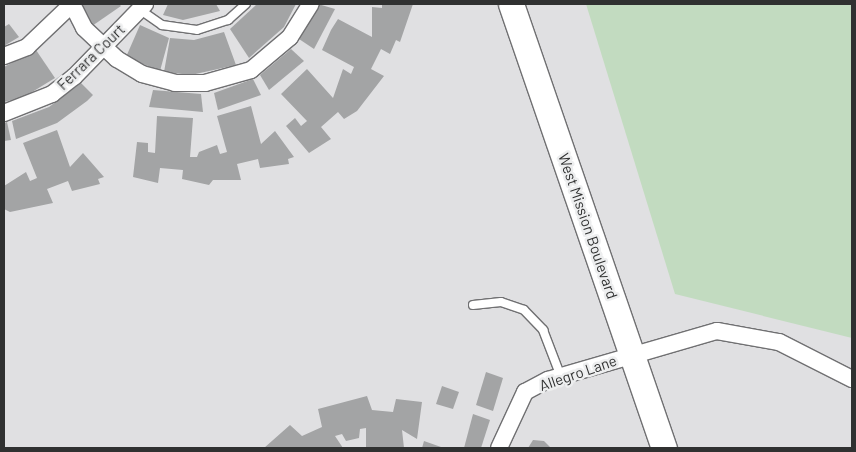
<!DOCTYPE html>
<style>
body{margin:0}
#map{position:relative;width:856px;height:452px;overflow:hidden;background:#e0e0e2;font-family:Barlow,sans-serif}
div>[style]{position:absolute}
.green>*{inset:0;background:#c2dbc0}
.building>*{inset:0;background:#a3a4a5}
.roads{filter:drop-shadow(1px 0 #707072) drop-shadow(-1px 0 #707072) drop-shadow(0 1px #707072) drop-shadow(0 -1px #707072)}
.lane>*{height:8px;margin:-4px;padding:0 4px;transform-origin:4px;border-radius:4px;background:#fff}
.street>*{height:16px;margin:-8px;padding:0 8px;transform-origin:8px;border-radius:8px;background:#fff}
.primary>*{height:25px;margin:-12.5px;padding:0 12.5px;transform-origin:12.5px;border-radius:12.5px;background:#fff}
span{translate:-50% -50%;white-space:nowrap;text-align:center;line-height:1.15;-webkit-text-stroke:5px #edeeef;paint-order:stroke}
.street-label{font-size:15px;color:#303131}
.frame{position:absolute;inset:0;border:5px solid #303131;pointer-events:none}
</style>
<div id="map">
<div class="green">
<div style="clip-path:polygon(586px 4px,852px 4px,852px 338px,675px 294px)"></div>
</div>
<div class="building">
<div style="clip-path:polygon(80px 4px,119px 4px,121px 6px,92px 26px)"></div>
<div style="clip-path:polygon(168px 4px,216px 4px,220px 11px,183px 20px,163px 15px)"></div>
<div style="clip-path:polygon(257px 4px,296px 4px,284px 27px,249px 58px,230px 29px)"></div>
<div style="clip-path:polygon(318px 4px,335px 9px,314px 49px,299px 39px)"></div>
<div style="clip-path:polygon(382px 4px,413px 4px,400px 42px,396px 40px,390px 54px,381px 49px,371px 69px,384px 76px,357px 111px,344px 119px,338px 112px,321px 127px,331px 139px,309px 153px,286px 126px,295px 118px,301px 126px,307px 121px,281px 94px,307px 69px,333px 98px,343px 69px,351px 74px,354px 67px,322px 50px,331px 30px,338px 19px,372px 37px,372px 7px,382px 8px)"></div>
<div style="clip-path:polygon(9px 24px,19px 37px,4px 46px,4px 27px)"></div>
<div style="clip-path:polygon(140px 25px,169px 38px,160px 71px,126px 57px)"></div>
<div style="clip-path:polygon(224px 32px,236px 65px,191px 75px,164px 72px,170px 38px,194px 40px)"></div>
<div style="clip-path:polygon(291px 49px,304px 61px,269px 90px,260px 75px)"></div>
<div style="clip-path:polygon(36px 50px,55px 78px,24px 97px,4px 102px,4px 67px)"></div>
<div style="clip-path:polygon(253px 79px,261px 95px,218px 110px,214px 93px)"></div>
<div style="clip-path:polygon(81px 83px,93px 95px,87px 101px,57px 123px,16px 139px,12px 121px,49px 107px)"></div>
<div style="clip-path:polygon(153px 90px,201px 94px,203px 112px,149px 107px)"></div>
<div style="clip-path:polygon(251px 106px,261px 144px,275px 131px,294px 157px,288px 159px,289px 164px,260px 168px,258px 159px,237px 164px,241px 180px,213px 180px,209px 185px,182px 179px,183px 170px,160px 168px,158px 183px,133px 177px,137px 142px,148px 143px,148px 152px,155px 153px,157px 116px,193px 118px,190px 157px,197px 157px,199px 152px,217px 145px,220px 154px,227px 152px,217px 116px)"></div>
<div style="clip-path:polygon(7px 122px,11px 140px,4px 141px,4px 123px)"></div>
<div style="clip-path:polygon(57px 130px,70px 167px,83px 153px,104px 177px,98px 179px,100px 184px,72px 191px,68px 181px,47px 189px,53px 203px,10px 212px,4px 209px,4px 186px,26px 172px,30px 181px,37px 178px,23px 143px)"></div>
<div style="clip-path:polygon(486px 372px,503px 378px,493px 411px,476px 405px)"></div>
<div style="clip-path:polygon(442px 386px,459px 392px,453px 409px,436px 404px)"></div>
<div style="clip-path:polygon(367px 396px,372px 410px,393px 412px,396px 399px,422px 402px,417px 439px,402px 430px,404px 448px,366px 448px,366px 428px,360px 429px,359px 438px,346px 441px,342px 434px,335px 436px,343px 448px,264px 448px,290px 425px,302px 436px,322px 427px,318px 409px)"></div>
<div style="clip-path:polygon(473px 414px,490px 420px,481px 448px,464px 448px)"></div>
<div style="clip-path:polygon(533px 440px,544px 441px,551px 448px,528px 448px)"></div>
<div style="clip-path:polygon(424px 441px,441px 447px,440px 448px,422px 448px)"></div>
</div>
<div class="roads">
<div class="lane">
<div style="left:139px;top:9px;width:28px;rotate:35deg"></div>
<div style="left:162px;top:25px;width:35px;rotate:8deg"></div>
<div style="left:197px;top:30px;width:33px;rotate:-18deg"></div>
<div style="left:228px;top:20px;width:24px;rotate:-42deg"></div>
<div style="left:473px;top:305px;width:28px;rotate:-6deg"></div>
<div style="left:501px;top:302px;width:24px;rotate:19deg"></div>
<div style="left:524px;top:310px;width:28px;rotate:46deg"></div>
<div style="left:543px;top:330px;width:50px;rotate:69deg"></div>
</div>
<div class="street">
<div style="left:72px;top:4px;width:27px;rotate:63deg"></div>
<div style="left:84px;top:28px;width:45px;rotate:43.2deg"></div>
<div style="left:117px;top:59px;width:29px;rotate:31deg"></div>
<div style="left:142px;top:74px;width:34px;rotate:15deg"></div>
<div style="left:175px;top:83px;width:30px"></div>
<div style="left:205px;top:83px;width:48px;rotate:-15.8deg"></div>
<div style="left:251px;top:70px;width:51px;rotate:-40.2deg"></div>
<div style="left:290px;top:37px;width:39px;rotate:-58deg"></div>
<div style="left:4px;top:56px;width:25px;rotate:-21deg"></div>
<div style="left:27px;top:47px;width:62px;rotate:-43.7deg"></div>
<div style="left:4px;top:113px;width:52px;rotate:-21.6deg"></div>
<div style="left:52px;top:94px;width:28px;rotate:-38deg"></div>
<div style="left:74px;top:77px;width:102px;rotate:-45.8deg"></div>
<div style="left:499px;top:448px;width:62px;rotate:-65.1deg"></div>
<div style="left:525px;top:392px;width:26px;rotate:-28deg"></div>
<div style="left:548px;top:380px;width:176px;rotate:-16.2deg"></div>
<div style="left:717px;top:331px;width:63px;rotate:10.1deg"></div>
<div style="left:779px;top:342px;width:82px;rotate:26.9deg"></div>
</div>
<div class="primary">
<div style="left:511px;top:4px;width:470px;rotate:71deg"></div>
</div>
</div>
<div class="street-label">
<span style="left:91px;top:57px;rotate:-44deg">Ferrara Court</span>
<span style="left:588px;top:226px;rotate:71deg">West Mission Boulevard</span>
<span style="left:578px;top:373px;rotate:-19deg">Allegro Lane</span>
</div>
<div class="frame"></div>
</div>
